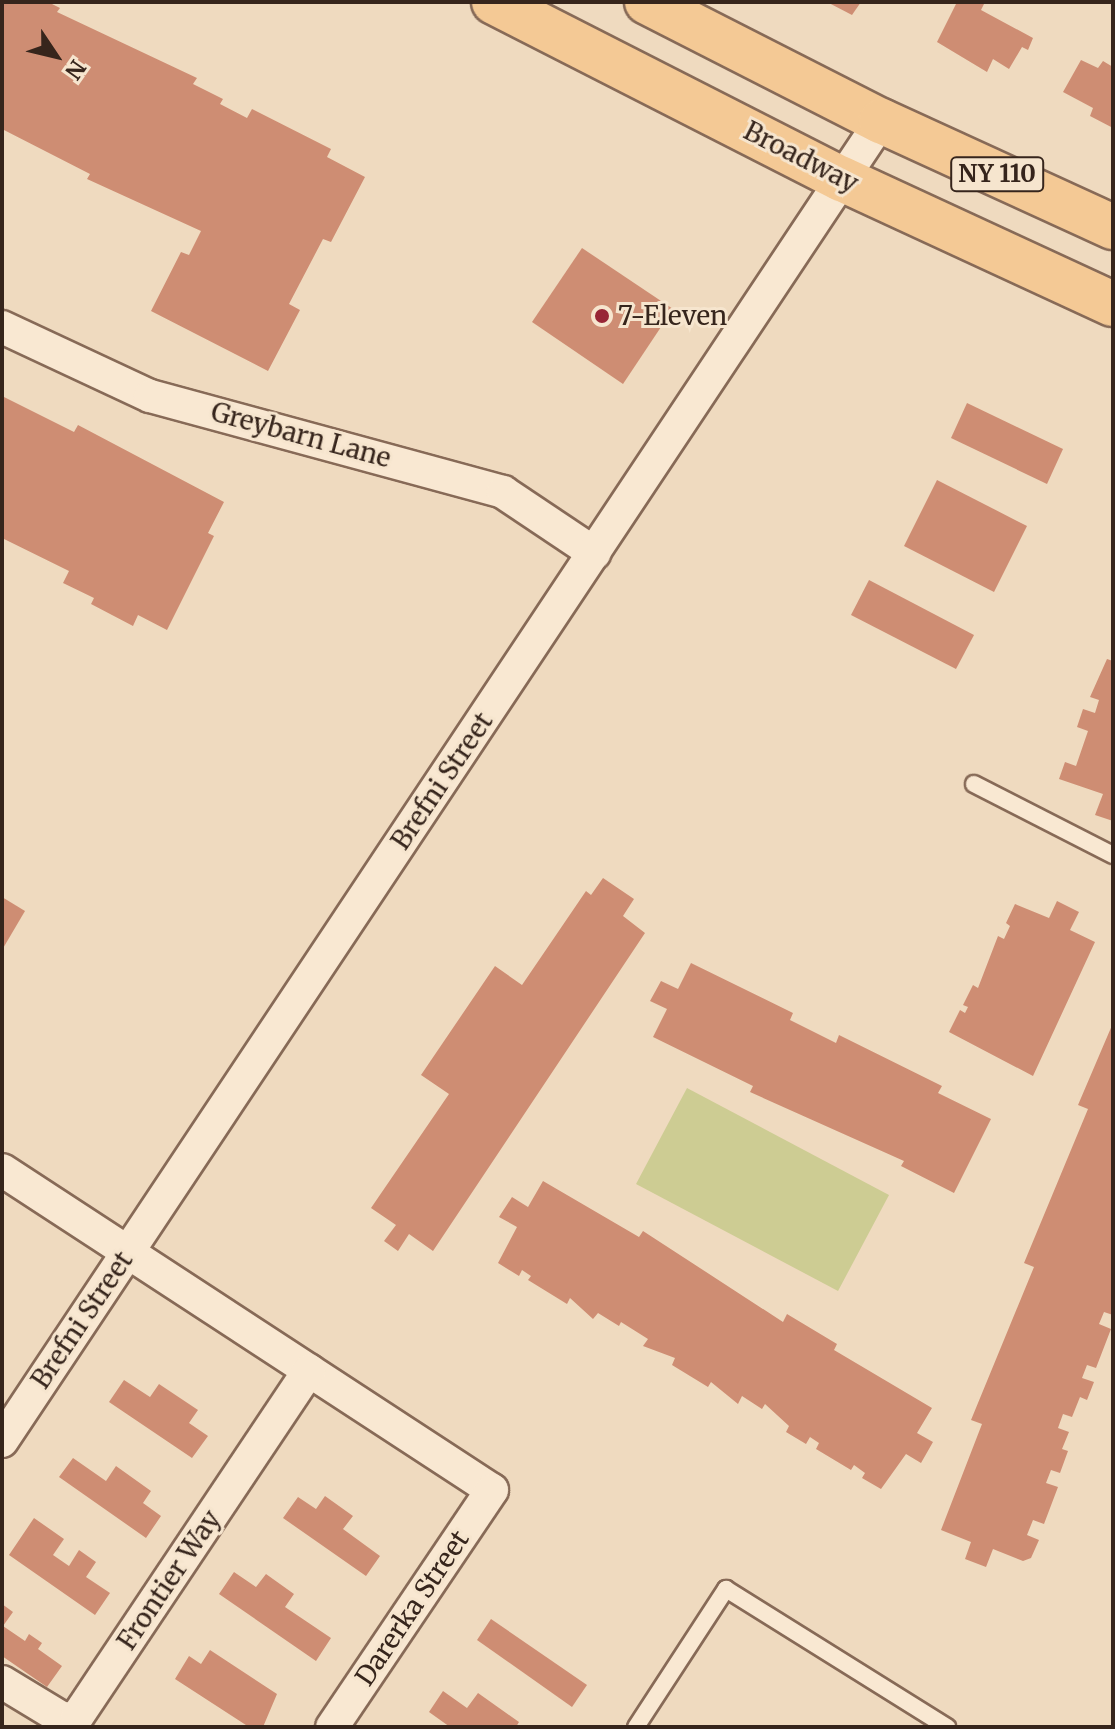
<!DOCTYPE html>
<style>
body{margin:0}
#map{position:relative;width:1115px;height:1729px;overflow:hidden;background:#efdabf;font-family:Merriweather,serif}
div>[style]{position:absolute}
.green>*{inset:0;background:#cdcc93}
.building>*{inset:0;background:#ce8d73}
.roads{filter:drop-shadow(2px 0 #876a57) drop-shadow(-2px 0 #876a57) drop-shadow(0 2px #876a57) drop-shadow(0 -2px #876a57)}
.lane>*{height:16px;margin:-8px;padding:0 8px;transform-origin:8px;border-radius:8px;background:#f9e8d2}
.street>*{height:32px;margin:-16px;padding:0 16px;transform-origin:16px;border-radius:16px;background:#f9e8d2}
.primary>*{height:44px;margin:-22px;padding:0 22px;transform-origin:22px;border-radius:22px;background:#f4c995}
.dots>*{width:22px;height:22px;translate:-50% -50%;box-sizing:border-box;border:4px solid #f6e5ce;border-radius:50%}
span{translate:-50% -50%;white-space:nowrap;text-align:center;line-height:1.15;-webkit-text-stroke:6px #f6e5ce;paint-order:stroke}
.shield-label span{padding:2px 6px;background:#f6e5ce;border:2px solid;border-radius:6px;-webkit-text-stroke-width:0}
.shield-label{font-size:24px;color:#36251c;font-weight:700}
.street-label{font-size:26px;color:#36251c}
.poi-label{font-size:26px;color:#36251c}
.left{translate:0 -50%;text-align:left}
.frame{position:absolute;inset:0;border:4px solid #36251c;pointer-events:none}
.north{position:absolute;left:16px;top:16px;width:80px;height:80px;-webkit-text-stroke:6px #f6e5ce;paint-order:stroke;rotate:125deg;font-size:22px;font-weight:700;line-height:32px;text-align:center;color:#36251c}
.north::after{content:'';display:block;margin:auto;width:28px;height:36px;background:#36251c;clip-path:polygon(50% 0,100% 100%,50% 72%,0 100%)}
</style>
<div id="map">
<div class="green">
<div style="clip-path:polygon(687px 1088px,889px 1195px,838px 1291px,636px 1184px)"></div>
</div>
<div class="building">
<div style="clip-path:polygon(2px 2px,48px 2px,60px 8px,57px 12px,197px 78px,193px 84px,223px 99px,220px 104px,247px 118px,252px 109px,331px 149px,327px 157px,365px 177px,331px 242px,323px 239px,289px 304px,300px 310px,268px 371px,151px 311px,181px 252px,189px 255px,201px 231px,87px 179px,90px 174px,2px 129px)"></div>
<div style="clip-path:polygon(827px 2px,861px 2px,852px 15px)"></div>
<div style="clip-path:polygon(957px 2px,985px 2px,981px 10px,1033px 38px,1028px 50px,1022px 47px,1009px 69px,993px 59px,987px 72px,937px 42px)"></div>
<div style="clip-path:polygon(1081px 60px,1098px 68px,1103px 61px,1113px 67px,1113px 128px,1090px 116px,1093px 108px,1063px 92px)"></div>
<div style="clip-path:polygon(582px 248px,673px 309px,623px 384px,532px 322px)"></div>
<div style="clip-path:polygon(2px 396px,74px 432px,78px 425px,224px 502px,208px 533px,214px 536px,167px 630px,138px 615px,133px 626px,91px 604px,94px 598px,63px 583px,69px 571px,2px 538px)"></div>
<div style="clip-path:polygon(967px 403px,1063px 449px,1047px 484px,951px 438px)"></div>
<div style="clip-path:polygon(937px 480px,1027px 526px,994px 592px,904px 546px)"></div>
<div style="clip-path:polygon(869px 580px,974px 635px,956px 669px,851px 615px)"></div>
<div style="clip-path:polygon(1107px 659px,1113px 661px,1113px 821px,1095px 815px,1103px 794px,1059px 779px,1065px 762px,1076px 766px,1088px 731px,1077px 727px,1083px 709px,1095px 713px,1099px 700px,1090px 697px)"></div>
<div style="clip-path:polygon(603px 878px,634px 899px,623px 916px,645px 933px,433px 1251px,409px 1234px,398px 1251px,384px 1241px,396px 1225px,371px 1208px,449px 1094px,421px 1075px,495px 966px,522px 985px,586px 891px,591px 895px)"></div>
<div style="clip-path:polygon(2px 897px,25px 911px,2px 950px)"></div>
<div style="clip-path:polygon(1057px 901px,1079px 912px,1070px 930px,1095px 942px,1033px 1076px,949px 1032px,960px 1010px,965px 1013px,968px 1007px,963px 1005px,973px 985px,978px 988px,998px 936px,1004px 939px,1010px 926px,1006px 923px,1015px 904px,1049px 918px)"></div>
<div style="clip-path:polygon(691px 963px,793px 1013px,790px 1020px,836px 1043px,839px 1035px,942px 1086px,938px 1093px,991px 1119px,954px 1193px,901px 1166px,904px 1161px,750px 1092px,753px 1086px,653px 1037px,667px 1009px,650px 1001px,661px 981px,678px 989px)"></div>
<div style="clip-path:polygon(1113px 1023px,1113px 1315px,1104px 1312px,1099px 1324px,1111px 1329px,1096px 1368px,1087px 1365px,1082px 1378px,1094px 1382px,1087px 1400px,1080px 1397px,1072px 1417px,1063px 1414px,1058px 1428px,1069px 1432px,1062px 1449px,1068px 1451px,1060px 1473px,1051px 1470px,1046px 1483px,1058px 1487px,1044px 1524px,1033px 1520px,1027px 1535px,1039px 1540px,1031px 1558px,1023px 1561px,993px 1549px,986px 1567px,965px 1559px,971px 1542px,941px 1530px,982px 1424px,971px 1420px,1034px 1267px,1024px 1263px,1088px 1109px,1078px 1105px)"></div>
<div style="clip-path:polygon(543px 1181px,639px 1237px,643px 1231px,783px 1322px,787px 1314px,837px 1344px,834px 1350px,932px 1408px,917px 1433px,933px 1442px,921px 1463px,906px 1454px,881px 1489px,862px 1478px,865px 1473px,854px 1465px,851px 1470px,816px 1449px,819px 1443px,810px 1437px,806px 1444px,786px 1432px,789px 1426px,765px 1404px,762px 1409px,742px 1396px,738px 1404px,711px 1382px,708px 1387px,672px 1365px,675px 1358px,643px 1346px,648px 1339px,621px 1322px,619px 1326px,598px 1313px,593px 1319px,570px 1298px,567px 1304px,528px 1280px,531px 1276px,522px 1270px,519px 1276px,498px 1263px,517px 1227px,499px 1217px,512px 1197px,528px 1207px)"></div>
<div style="clip-path:polygon(124px 1380px,150px 1397px,159px 1384px,198px 1410px,189px 1423px,208px 1436px,192px 1458px,109px 1402px)"></div>
<div style="clip-path:polygon(73px 1458px,106px 1481px,116px 1466px,151px 1491px,143px 1503px,161px 1516px,146px 1538px,59px 1477px)"></div>
<div style="clip-path:polygon(325px 1496px,353px 1516px,343px 1529px,380px 1556px,366px 1576px,283px 1518px,298px 1497px,316px 1509px)"></div>
<div style="clip-path:polygon(34px 1518px,64px 1539px,53px 1555px,69px 1566px,79px 1550px,96px 1562px,86px 1577px,110px 1593px,95px 1615px,9px 1555px)"></div>
<div style="clip-path:polygon(234px 1572px,256px 1587px,266px 1574px,294px 1594px,285px 1607px,331px 1638px,316px 1661px,219px 1594px)"></div>
<div style="clip-path:polygon(2px 1604px,13px 1612px,3px 1626px,25px 1641px,29px 1634px,42px 1643px,38px 1649px,62px 1666px,47px 1687px,2px 1656px)"></div>
<div style="clip-path:polygon(491px 1619px,587px 1685px,572px 1707px,477px 1640px)"></div>
<div style="clip-path:polygon(210px 1650px,277px 1694px,263px 1727px,249px 1727px,175px 1679px,189px 1656px,201px 1664px)"></div>
<div style="clip-path:polygon(443px 1691px,467px 1708px,478px 1693px,519px 1722px,516px 1727px,450px 1727px,429px 1712px)"></div>
</div>
<div class="roads">
<div class="lane">
<div style="left:974px;top:784px;width:156px;rotate:27.1deg"></div>
<div style="left:636px;top:1727px;width:165px;rotate:-56.9deg"></div>
<div style="left:726px;top:1589px;width:261px;rotate:32deg"></div>
</div>
<div class="street">
<div style="left:2px;top:327px;width:163px;rotate:25deg"></div>
<div style="left:150px;top:396px;width:366px;rotate:15.2deg"></div>
<div style="left:503px;top:492px;width:110px;rotate:33.8deg"></div>
<div style="left:2px;top:1170px;width:585px;rotate:33.15deg"></div>
<div style="left:492px;top:1490px;width:286px;rotate:124deg"></div>
<div style="left:2px;top:1441px;width:1586px;rotate:-56.34deg"></div>
<div style="left:2px;top:1682px;width:71px;rotate:31.2deg"></div>
<div style="left:63px;top:1719px;width:14px;rotate:-8deg"></div>
<div style="left:77px;top:1717px;width:417px;rotate:-56.2deg"></div>
</div>
<div class="primary">
<div style="left:494px;top:2px;width:390px;rotate:27deg"></div>
<div style="left:842px;top:179px;width:298px;rotate:24.8deg"></div>
<div style="left:647px;top:2px;width:263px;rotate:27deg"></div>
<div style="left:881px;top:121px;width:255px;rotate:24.6deg"></div>
</div>
</div>
<div class="dots">
<div style="left:602px;top:316px;background:#982636"></div>
</div>
<div class="shield-label">
<span style="left:997px;top:174px">NY 110</span>
</div>
<div class="street-label">
<span style="left:801px;top:157px;rotate:27deg">Broadway</span>
<span style="left:301px;top:435px;rotate:15deg">Greybarn Lane</span>
<span style="left:442px;top:781px;rotate:-56deg">Brefni Street</span>
<span style="left:82px;top:1320px;rotate:-56deg">Brefni Street</span>
<span style="left:169px;top:1580px;rotate:-56deg">Frontier Way</span>
<span style="left:412px;top:1608px;rotate:-56deg">Darerka Street</span>
</div>
<div class="poi-label">
<span class="left" style="left:618px;top:316px">7-Eleven</span>
</div>
<div class="frame"></div>
<div class="north">N</div>
</div>
